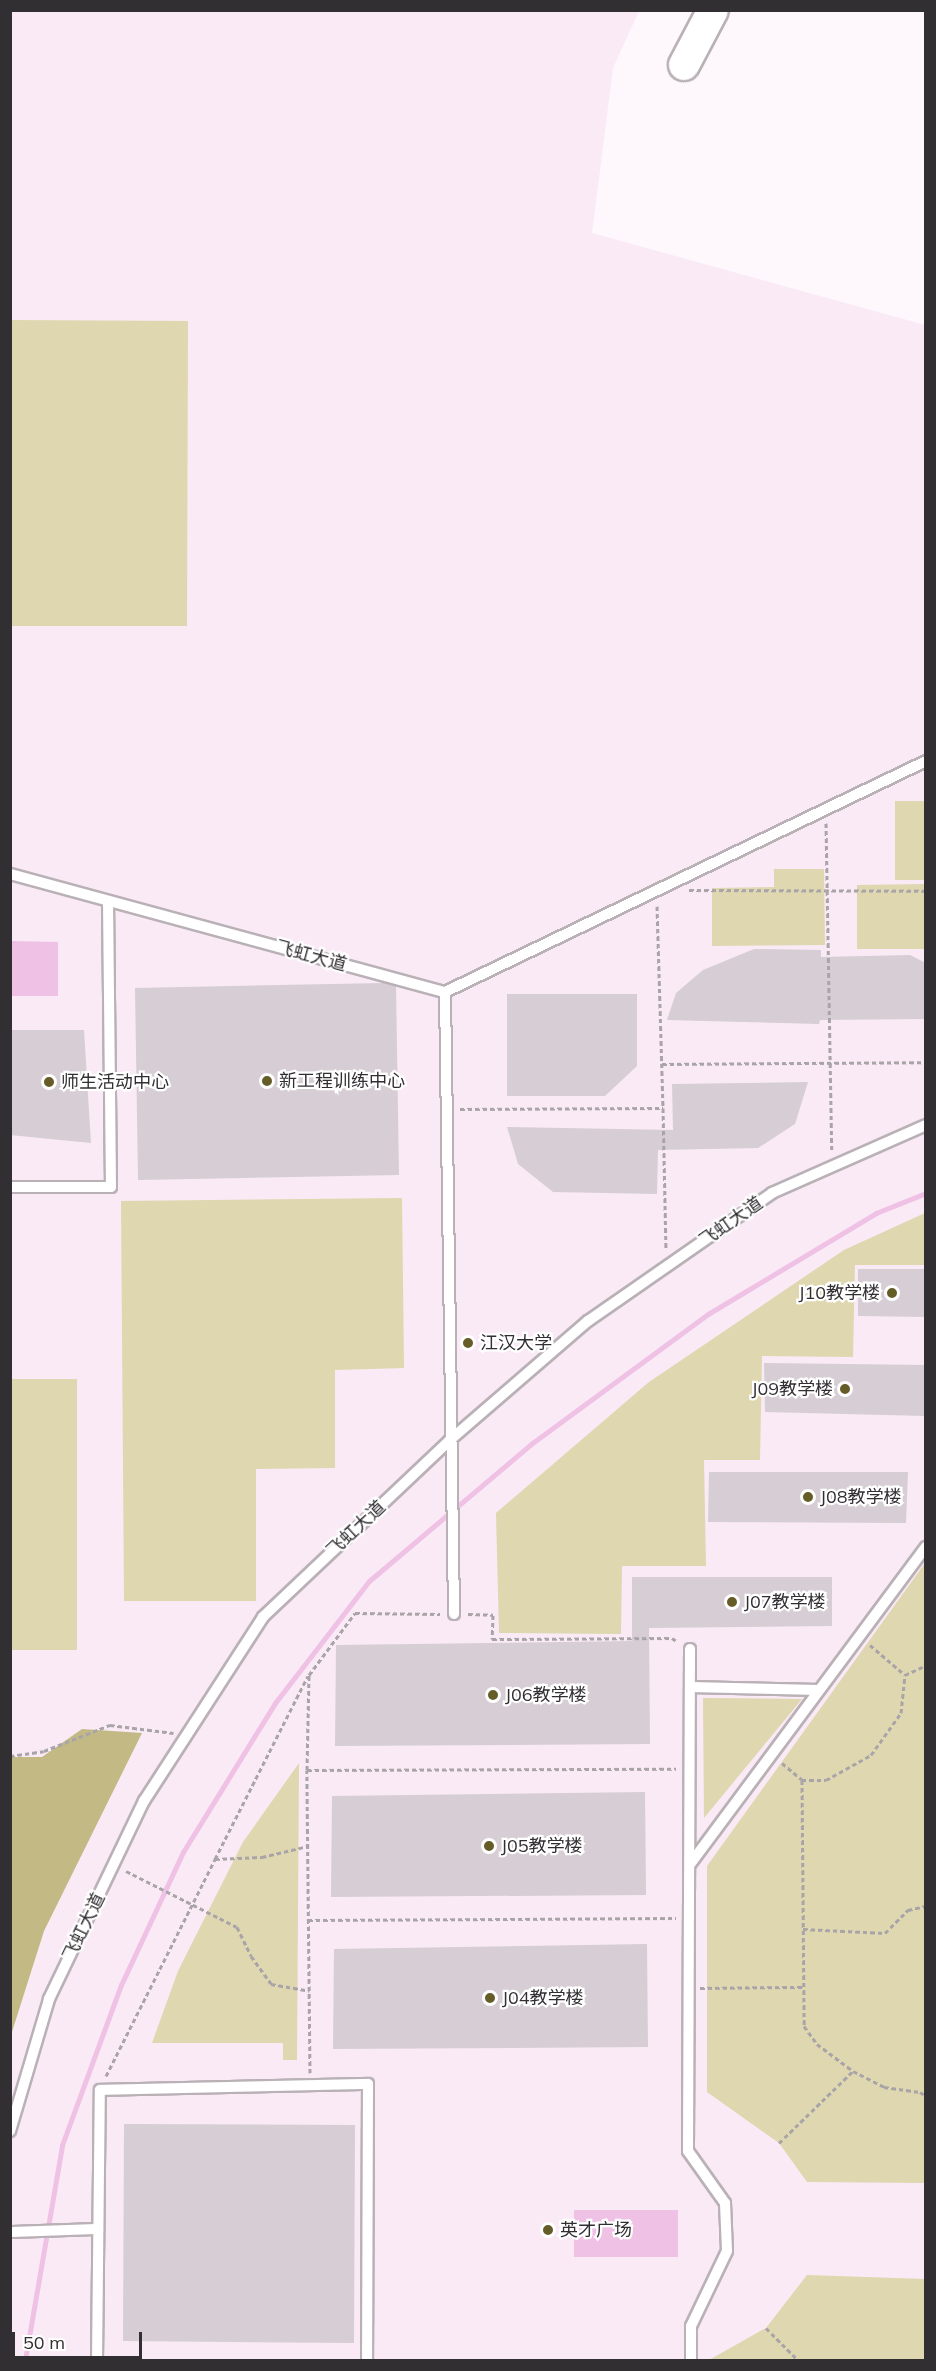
<!DOCTYPE html>
<meta charset="utf-8">
<style>
body{margin:0}
#map{position:relative;width:936px;height:2371px;overflow:hidden;background:#fef7fc;font-family:Mulish,"Noto Sans SC",sans-serif}
div>[style]{position:absolute}
.built>*{inset:0;background:#f9eaf5}
.green>*{inset:0;background:#dfd7af}
.forest>*{inset:0;background:#c2b985}
.water>*{inset:0;background:#efc1e4}
.stream>*{height:5px;margin:-2.5px;padding:0 2.5px;transform-origin:2.5px;border-radius:2.5px;background:#efc1e4}
.building>*{inset:0;background:#d6ced4}
.path>*{height:3px;margin-top:-1.5px;transform-origin:0;background:repeating-linear-gradient(90deg,#a9a4a8 0 4.5px,transparent 0 7.5px)}
.roads{filter:drop-shadow(2px 0 #b9b1b6) drop-shadow(-2px 0 #b9b1b6) drop-shadow(0 2px #b9b1b6) drop-shadow(0 -2px #b9b1b6)}
.lane>*{height:10px;margin:-5px;padding:0 5px;transform-origin:5px;border-radius:5px;background:#fff}
.secondary>*{height:30px;margin:-15px;padding:0 15px;transform-origin:15px;border-radius:15px;background:#fff}
.dots>*{width:16px;height:16px;translate:-50% -50%;box-sizing:border-box;border:3px solid #fff;border-radius:50%}
span{translate:-50% -50%;white-space:nowrap;text-align:center;line-height:1.15;-webkit-text-stroke:4.5px #fff;paint-order:stroke}
.street-label{font-size:18px;color:#322f32}
.poi-label{font-size:18px;color:#322f32}
.left{translate:0 -50%;text-align:left}
.right{translate:-100% -50%;text-align:right}
.frame{position:absolute;inset:0;border:12px solid #322f32;pointer-events:none}
.scale{position:absolute;left:12px;top:2332px;width:130px;height:27px;box-sizing:border-box;border:3px solid #322f32;border-top:0;padding-left:8px;font-size:18px;line-height:21px;white-space:nowrap;color:#322f32;-webkit-text-stroke:4px #fff;paint-order:stroke}
</style>
<div id="map">
<div class="built">
<div style="clip-path:polygon(11px 11px,639px 11px,613px 68px,592px 233px,925px 325px,925px 2360px,11px 2360px)"></div>
</div>
<div class="green">
<div style="clip-path:polygon(11px 320px,188px 321px,187px 626px,11px 626px)"></div>
<div style="clip-path:polygon(895px 801px,925px 801px,925px 880px,895px 880px)"></div>
<div style="clip-path:polygon(774px 869px,824px 869px,825px 945px,712px 946px,712px 888px,774px 887px)"></div>
<div style="clip-path:polygon(925px 884px,925px 949px,857px 949px,857px 885px)"></div>
<div style="clip-path:polygon(402px 1198px,404px 1368px,335px 1370px,335px 1468px,256px 1469px,256px 1601px,124px 1601px,121px 1201px)"></div>
<div style="clip-path:polygon(925px 1213px,925px 1265px,855px 1265px,853px 1357px,762px 1356px,760px 1460px,704px 1460px,706px 1566px,622px 1566px,621px 1634px,499px 1633px,496px 1513px,649px 1382px,844px 1250px)"></div>
<div style="clip-path:polygon(11px 1379px,77px 1379px,77px 1650px,11px 1650px)"></div>
<div style="clip-path:polygon(925px 1563px,925px 2183px,807px 2182px,779px 2143px,707px 2092px,707px 1866px)"></div>
<div style="clip-path:polygon(703px 1698px,802px 1699px,704px 1818px)"></div>
<div style="clip-path:polygon(299px 1763px,297px 2060px,283px 2060px,283px 2043px,152px 2043px,178px 1971px,243px 1842px)"></div>
<div style="clip-path:polygon(807px 2275px,925px 2279px,925px 2360px,709px 2360px,766px 2328px)"></div>
</div>
<div class="forest">
<div style="clip-path:polygon(82px 1729px,142px 1733px,44px 1931px,11px 2035px,11px 1757px,42px 1757px)"></div>
</div>
<div class="water">
<div style="clip-path:polygon(11px 941px,58px 942px,58px 996px,11px 996px)"></div>
<div style="clip-path:polygon(574px 2210px,678px 2210px,678px 2257px,574px 2257px)"></div>
</div>
<div class="stream">
<div style="left:25px;top:2360px;width:218px;rotate:-80.2deg"></div>
<div style="left:62px;top:2145px;width:171px;rotate:-69.8deg"></div>
<div style="left:121px;top:1985px;width:147px;rotate:-65deg"></div>
<div style="left:183px;top:1852px;width:175px;rotate:-58.3deg"></div>
<div style="left:275px;top:1703px;width:154px;rotate:-52.4deg"></div>
<div style="left:369px;top:1581px;width:212px;rotate:-40.2deg"></div>
<div style="left:531px;top:1444px;width:220px;rotate:-36.3deg"></div>
<div style="left:708px;top:1314px;width:196px;rotate:-31deg"></div>
<div style="left:876px;top:1213px;width:54px;rotate:-21.8deg"></div>
</div>
<div class="building">
<div style="clip-path:polygon(754px 949px,821px 950px,821px 957px,910px 955px,926px 963px,926px 1019px,820px 1020px,819px 1024px,667px 1020px,676px 993px,703px 970px)"></div>
<div style="clip-path:polygon(384px 983px,396px 986px,399px 1175px,138px 1180px,135px 988px)"></div>
<div style="clip-path:polygon(507px 994px,637px 994px,637px 1066px,605px 1096px,507px 1096px)"></div>
<div style="clip-path:polygon(10px 1030px,84px 1030px,91px 1143px,10px 1135px)"></div>
<div style="clip-path:polygon(808px 1082px,795px 1124px,758px 1148px,658px 1150px,657px 1194px,553px 1192px,518px 1164px,507px 1127px,673px 1130px,672px 1084px)"></div>
<div style="clip-path:polygon(858px 1269px,926px 1269px,926px 1317px,858px 1316px)"></div>
<div style="clip-path:polygon(764px 1363px,926px 1365px,926px 1416px,765px 1412px)"></div>
<div style="clip-path:polygon(709px 1472px,908px 1472px,906px 1523px,708px 1522px)"></div>
<div style="clip-path:polygon(632px 1577px,832px 1577px,832px 1626px,649px 1628px,650px 1744px,335px 1746px,336px 1645px,632px 1641px)"></div>
<div style="clip-path:polygon(645px 1792px,646px 1895px,331px 1897px,332px 1796px)"></div>
<div style="clip-path:polygon(647px 1944px,648px 2047px,333px 2049px,334px 1949px)"></div>
<div style="clip-path:polygon(124px 2124px,355px 2125px,354px 2343px,123px 2341px)"></div>
</div>
<div class="path">
<div style="left:826px;top:823px;width:329px;rotate:89deg"></div>
<div style="left:689px;top:890px;width:237px;rotate:0.2deg"></div>
<div style="left:657px;top:906px;width:202px;rotate:88.3deg"></div>
<div style="left:662px;top:1064px;width:264px;rotate:-0.4deg"></div>
<div style="left:460px;top:1109px;width:203px;rotate:-0.3deg"></div>
<div style="left:663px;top:1108px;width:142px;rotate:88.8deg"></div>
<div style="left:468px;top:1614px;width:25px;rotate:2deg"></div>
<div style="left:493px;top:1615px;width:24px;rotate:92deg"></div>
<div style="left:492px;top:1639px;width:180px;rotate:-0.3deg"></div>
<div style="left:672px;top:1638px;width:7px;rotate:34deg"></div>
<div style="left:870px;top:1645px;width:46px;rotate:40.6deg"></div>
<div style="left:10px;top:1756px;width:34px;rotate:-8deg"></div>
<div style="left:44px;top:1751px;width:71px;rotate:-21.5deg"></div>
<div style="left:110px;top:1725px;width:64px;rotate:7.1deg"></div>
<div style="left:782px;top:1763px;width:26px;rotate:40deg"></div>
<div style="left:802px;top:1780px;width:246px;rotate:89.5deg"></div>
<div style="left:804px;top:2026px;width:22px;rotate:54deg"></div>
<div style="left:817px;top:2044px;width:45px;rotate:36.9deg"></div>
<div style="left:853px;top:2071px;width:35px;rotate:27deg"></div>
<div style="left:884px;top:2087px;width:36px;rotate:8deg"></div>
<div style="left:920px;top:2092px;width:7px;rotate:34deg"></div>
<div style="left:307px;top:1770px;width:95px;rotate:-88.8deg"></div>
<div style="left:309px;top:1675px;width:77px;rotate:-53.4deg"></div>
<div style="left:355px;top:1613px;width:85px;rotate:0.7deg"></div>
<div style="left:802px;top:1780px;width:24px"></div>
<div style="left:826px;top:1780px;width:51px;rotate:-29.1deg"></div>
<div style="left:871px;top:1755px;width:52px;rotate:-54.5deg"></div>
<div style="left:901px;top:1713px;width:38px;rotate:-84deg"></div>
<div style="left:905px;top:1675px;width:23px;rotate:-25deg"></div>
<div style="left:215px;top:1859px;width:205px;rotate:-63.1deg"></div>
<div style="left:126px;top:1871px;width:124px;rotate:26.8deg"></div>
<div style="left:237px;top:1927px;width:32px;rotate:64deg"></div>
<div style="left:251px;top:1956px;width:34px;rotate:54deg"></div>
<div style="left:271px;top:1984px;width:39px;rotate:10deg"></div>
<div style="left:308px;top:1920px;width:368px;rotate:-0.3deg"></div>
<div style="left:803px;top:1929px;width:82px;rotate:2.8deg"></div>
<div style="left:885px;top:1933px;width:33px;rotate:-45deg"></div>
<div style="left:908px;top:1910px;width:18px;rotate:-13deg"></div>
<div style="left:700px;top:1988px;width:103px;rotate:-0.6deg"></div>
<div style="left:310px;top:2073px;width:303px;rotate:-90.6deg"></div>
<div style="left:307px;top:1770px;width:369px;rotate:-0.2deg"></div>
<div style="left:106px;top:2076px;width:243px;rotate:-63.3deg"></div>
<div style="left:215px;top:1859px;width:47px;rotate:-2.4deg"></div>
<div style="left:262px;top:1857px;width:47px;rotate:-13.4deg"></div>
<div style="left:779px;top:2143px;width:103px;rotate:-44.2deg"></div>
<div style="left:766px;top:2328px;width:45px;rotate:45deg"></div>
</div>
<div class="roads">
<div class="lane">
<div style="left:10px;top:874px;width:451px;rotate:15.2deg"></div>
<div style="left:445px;top:992px;width:534px;rotate:-25.65deg"></div>
<div style="left:445px;top:992px;width:622px;rotate:89.17deg"></div>
<div style="left:10px;top:1187px;width:101px"></div>
<div style="left:111px;top:1187px;width:286px;rotate:-90.6deg"></div>
<div style="left:690px;top:1649px;width:502px;rotate:90.23deg"></div>
<div style="left:688px;top:2151px;width:64px;rotate:54.6deg"></div>
<div style="left:725px;top:2203px;width:48px;rotate:87.6deg"></div>
<div style="left:727px;top:2251px;width:83px;rotate:115.6deg"></div>
<div style="left:691px;top:2326px;width:34px;rotate:90deg"></div>
<div style="left:690px;top:1687px;width:129px;rotate:1.3deg"></div>
<div style="left:691px;top:1863px;width:394px;rotate:-53.4deg"></div>
<div style="left:10px;top:2131px;width:138px;rotate:-73.5deg"></div>
<div style="left:49px;top:1999px;width:220px;rotate:-64.4deg"></div>
<div style="left:144px;top:1801px;width:219px;rotate:-57.1deg"></div>
<div style="left:263px;top:1617px;width:257px;rotate:-43.4deg"></div>
<div style="left:450px;top:1440px;width:182px;rotate:-40.8deg"></div>
<div style="left:588px;top:1321px;width:224px;rotate:-34.8deg"></div>
<div style="left:772px;top:1193px;width:168px;rotate:-23.8deg"></div>
<div style="left:10px;top:2232px;width:88px;rotate:-2deg"></div>
<div style="left:97px;top:2360px;width:270px;rotate:-89.4deg"></div>
<div style="left:100px;top:2090px;width:268px;rotate:-1.3deg"></div>
<div style="left:368px;top:2084px;width:276px;rotate:90.2deg"></div>
</div>
<div class="secondary">
<div style="left:684px;top:65px;width:62px;rotate:-62.2deg"></div>
</div>
</div>
<div class="dots">
<div style="left:267px;top:1081px;background:#665c28"></div>
<div style="left:49px;top:1082px;background:#665c28"></div>
<div style="left:892px;top:1293px;background:#665c28"></div>
<div style="left:468px;top:1343px;background:#665c28"></div>
<div style="left:845px;top:1389px;background:#665c28"></div>
<div style="left:808px;top:1497px;background:#665c28"></div>
<div style="left:732px;top:1602px;background:#665c28"></div>
<div style="left:493px;top:1695px;background:#665c28"></div>
<div style="left:489px;top:1846px;background:#665c28"></div>
<div style="left:490px;top:1998px;background:#665c28"></div>
<div style="left:548px;top:2230px;background:#665c28"></div>
</div>
<div class="street-label">
<span style="left:311px;top:956px;rotate:15deg">飞虹大道</span>
<span style="left:731px;top:1222px;rotate:-35deg">飞虹大道</span>
<span style="left:356px;top:1529px;rotate:-43deg">飞虹大道</span>
<span style="left:84px;top:1927px;rotate:-64deg">飞虹大道</span>
</div>
<div class="poi-label">
<span class="left" style="left:279px;top:1081px">新工程训练中心</span>
<span class="left" style="left:61px;top:1082px">师生活动中心</span>
<span class="right" style="left:880px;top:1293px">J10教学楼</span>
<span class="left" style="left:480px;top:1343px">江汉大学</span>
<span class="right" style="left:833px;top:1389px">J09教学楼</span>
<span class="left" style="left:820px;top:1497px">J08教学楼</span>
<span class="left" style="left:744px;top:1602px">J07教学楼</span>
<span class="left" style="left:505px;top:1695px">J06教学楼</span>
<span class="left" style="left:501px;top:1846px">J05教学楼</span>
<span class="left" style="left:502px;top:1998px">J04教学楼</span>
<span class="left" style="left:560px;top:2230px">英才广场</span>
</div>
<div class="frame"></div>
<div class="scale">50 m</div>
</div>
